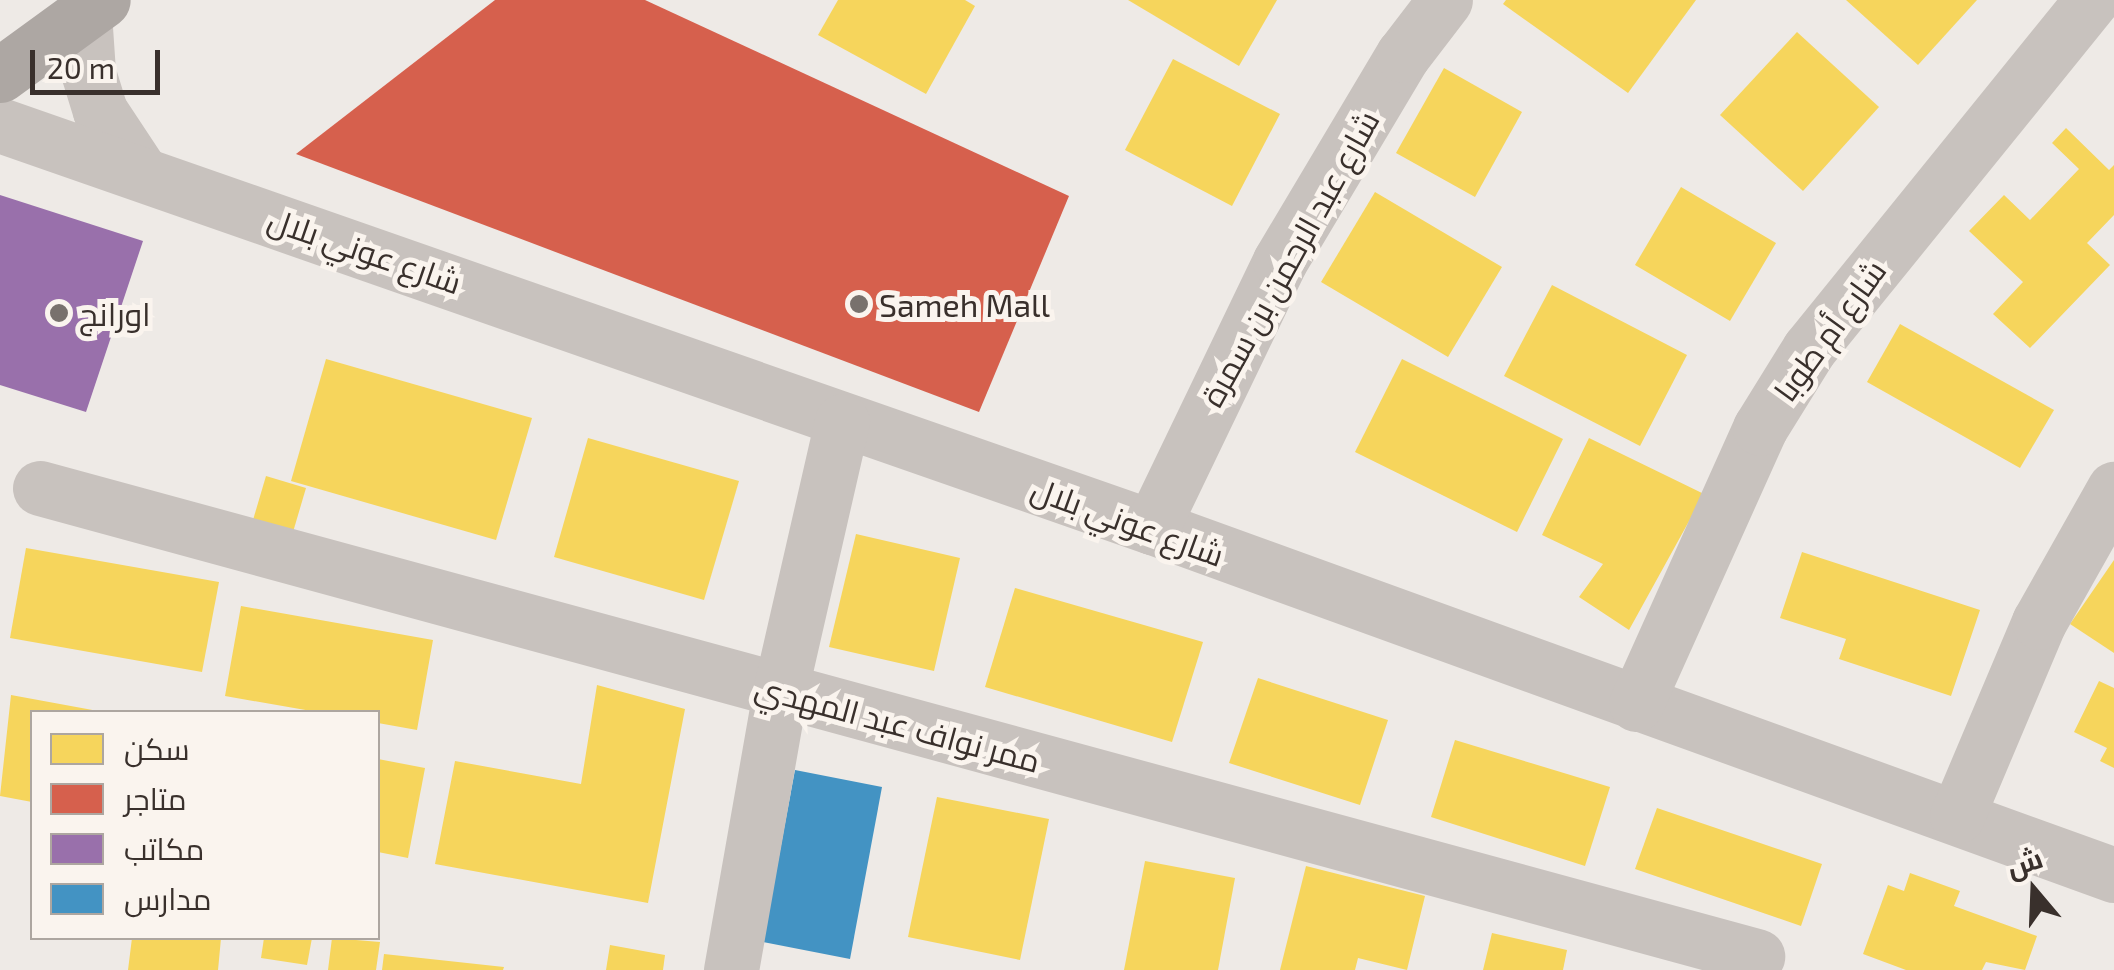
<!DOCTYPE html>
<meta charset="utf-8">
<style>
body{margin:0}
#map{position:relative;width:2114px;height:970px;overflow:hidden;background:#eeeae6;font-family:"Exo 2",Cairo,sans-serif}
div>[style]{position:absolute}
.homes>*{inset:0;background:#f6d55c}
.shops>*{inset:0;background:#d6604d}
.offices>*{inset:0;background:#9970ab}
.schools>*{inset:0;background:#4393c3}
.minor>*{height:55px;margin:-27.5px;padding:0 27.5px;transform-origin:27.5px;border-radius:27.5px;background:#c8c2be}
.major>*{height:55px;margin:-27.5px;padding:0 27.5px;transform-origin:27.5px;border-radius:27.5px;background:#ada7a3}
.dots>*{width:28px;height:28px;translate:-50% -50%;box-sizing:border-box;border:5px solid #faf4ee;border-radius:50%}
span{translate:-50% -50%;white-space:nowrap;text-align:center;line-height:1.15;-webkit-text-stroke:10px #faf4ee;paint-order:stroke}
.street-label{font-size:32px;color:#39302c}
.poi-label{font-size:32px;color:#39302c}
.left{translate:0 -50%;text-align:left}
.legend{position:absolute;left:30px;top:710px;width:350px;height:230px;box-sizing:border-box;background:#faf4ee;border:2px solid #ada6a0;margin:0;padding:12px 18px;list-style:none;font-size:30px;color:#39302c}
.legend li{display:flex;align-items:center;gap:20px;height:50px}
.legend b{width:50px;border:2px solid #ada6a0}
.north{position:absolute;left:1984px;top:840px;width:100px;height:100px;-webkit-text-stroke:8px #faf4ee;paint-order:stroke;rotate:341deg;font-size:28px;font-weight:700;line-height:40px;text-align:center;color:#39302c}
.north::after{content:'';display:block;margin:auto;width:35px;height:45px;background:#39302c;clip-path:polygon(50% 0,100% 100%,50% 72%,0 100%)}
.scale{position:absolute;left:30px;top:50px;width:130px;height:45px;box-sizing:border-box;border:5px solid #39302c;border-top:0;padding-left:12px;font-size:30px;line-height:35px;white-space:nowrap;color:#39302c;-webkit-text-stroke:8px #faf4ee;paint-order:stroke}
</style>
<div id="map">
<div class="homes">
<div style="clip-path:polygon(838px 0,965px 0,975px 6px,926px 94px,818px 35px)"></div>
<div style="clip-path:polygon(1128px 0,1277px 0,1239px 66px)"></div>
<div style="clip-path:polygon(1506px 0,1696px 0,1628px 93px,1503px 4px)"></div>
<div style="clip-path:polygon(1846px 0,1977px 0,1918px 65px)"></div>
<div style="clip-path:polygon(1797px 32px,1879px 107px,1803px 191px,1720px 115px)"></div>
<div style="clip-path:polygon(1173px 59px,1280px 114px,1232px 206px,1125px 150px)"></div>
<div style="clip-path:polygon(1444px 68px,1522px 112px,1475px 197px,1396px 153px)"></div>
<div style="clip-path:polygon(2066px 128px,2109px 170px,2114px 165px,2114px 215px,2087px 243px,2110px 265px,2030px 348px,1993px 314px,2023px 282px,1969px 231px,2004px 195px,2030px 220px,2079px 169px,2052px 143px)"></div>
<div style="clip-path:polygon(1681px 187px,1776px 243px,1730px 321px,1635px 265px)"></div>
<div style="clip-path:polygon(1375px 192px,1502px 267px,1448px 357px,1321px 282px)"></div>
<div style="clip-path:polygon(1552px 285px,1687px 355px,1640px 446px,1504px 376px)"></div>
<div style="clip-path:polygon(1900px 324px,2054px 410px,2020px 468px,1867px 382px)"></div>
<div style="clip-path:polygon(326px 359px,532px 418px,496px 540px,291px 481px)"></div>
<div style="clip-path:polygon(1402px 359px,1563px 439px,1517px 532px,1355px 452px)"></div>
<div style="clip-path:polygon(588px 438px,739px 481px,704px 600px,554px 557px)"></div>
<div style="clip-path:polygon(1589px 438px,1704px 494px,1629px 630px,1579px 597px,1603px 564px,1542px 535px)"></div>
<div style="clip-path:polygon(266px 476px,306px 488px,293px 532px,253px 520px)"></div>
<div style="clip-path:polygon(856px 534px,960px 558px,934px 671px,829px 647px)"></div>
<div style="clip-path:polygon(26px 548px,219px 582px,202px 672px,10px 638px)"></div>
<div style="clip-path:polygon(1802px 552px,1980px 610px,1951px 696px,1839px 659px,1846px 639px,1780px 618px)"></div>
<div style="clip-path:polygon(2114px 560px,2114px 653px,2070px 624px)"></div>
<div style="clip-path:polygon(1015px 588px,1203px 642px,1172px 742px,985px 687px)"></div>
<div style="clip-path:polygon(241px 606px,433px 640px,417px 730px,378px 723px,378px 712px,317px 712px,225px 696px)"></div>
<div style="clip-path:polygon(1258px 678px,1388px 720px,1360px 805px,1229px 763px)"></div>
<div style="clip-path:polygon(2099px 681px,2114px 688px,2114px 768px,2100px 761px,2107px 748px,2074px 732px)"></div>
<div style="clip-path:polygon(597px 685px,685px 709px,648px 903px,435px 864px,455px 761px,581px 784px)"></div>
<div style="clip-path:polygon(11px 695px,98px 711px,32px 712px,32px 802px,0 796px)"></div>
<div style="clip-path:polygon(1455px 740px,1610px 787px,1585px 866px,1431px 817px)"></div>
<div style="clip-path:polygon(378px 759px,425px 768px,408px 858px,378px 852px)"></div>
<div style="clip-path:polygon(937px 797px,1049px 819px,1020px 960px,908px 937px)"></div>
<div style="clip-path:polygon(1657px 808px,1822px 864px,1801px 926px,1635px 869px)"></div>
<div style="clip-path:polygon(1145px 861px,1235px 878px,1218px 970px,1124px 970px)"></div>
<div style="clip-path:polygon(1306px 866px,1425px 896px,1407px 970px,1358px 958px,1355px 970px,1280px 970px)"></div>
<div style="clip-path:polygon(1910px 873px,1960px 891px,1954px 906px,2037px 936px,2025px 970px,1986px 962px,1982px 970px,1906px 970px,1863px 954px,1888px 885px,1904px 891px)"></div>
<div style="clip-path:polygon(1492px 933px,1567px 950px,1563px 970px,1483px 970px)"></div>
<div style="clip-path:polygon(132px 938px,221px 938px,218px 970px,128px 970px)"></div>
<div style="clip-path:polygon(264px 938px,312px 938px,307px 965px,261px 958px)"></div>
<div style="clip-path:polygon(332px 938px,380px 942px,376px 970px,328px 970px)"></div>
<div style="clip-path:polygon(610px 945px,665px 955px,663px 970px,606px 970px)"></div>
<div style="clip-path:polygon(384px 954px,504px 967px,503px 970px,382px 970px)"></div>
</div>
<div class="shops">
<div style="clip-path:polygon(495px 0,645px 0,1069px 196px,979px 412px,296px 154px)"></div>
</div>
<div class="offices">
<div style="clip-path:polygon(0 195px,143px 241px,86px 412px,0 385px)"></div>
</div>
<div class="schools">
<div style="clip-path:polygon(795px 770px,882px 787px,850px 959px,763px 942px)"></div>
</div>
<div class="minor">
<div style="left:84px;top:13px;width:59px;rotate:86.1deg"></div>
<div style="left:88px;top:72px;width:41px;rotate:72.9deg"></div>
<div style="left:100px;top:111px;width:74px;rotate:56.5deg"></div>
<div style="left:0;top:125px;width:1220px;rotate:19.24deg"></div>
<div style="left:1152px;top:527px;width:1023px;rotate:19.89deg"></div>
<div style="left:40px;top:488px;width:1780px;rotate:15.25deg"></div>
<div style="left:1152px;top:527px;width:295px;rotate:-64.3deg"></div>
<div style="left:1280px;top:261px;width:240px;rotate:-59.2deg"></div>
<div style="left:1403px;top:55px;width:69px;rotate:-52.6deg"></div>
<div style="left:1636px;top:704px;width:303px;rotate:-65.8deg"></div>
<div style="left:1760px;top:428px;width:93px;rotate:-58.2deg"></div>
<div style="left:1809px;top:349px;width:449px;rotate:-51deg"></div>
<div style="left:1957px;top:816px;width:211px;rotate:-67.1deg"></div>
<div style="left:2039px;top:622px;width:153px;rotate:-60.6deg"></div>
<div style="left:731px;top:970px;width:282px;rotate:-80deg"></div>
<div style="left:780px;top:692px;width:278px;rotate:-77.1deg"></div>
</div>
<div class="major">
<div style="left:0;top:75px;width:127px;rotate:-36.1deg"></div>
</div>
<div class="dots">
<div style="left:859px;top:304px;background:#78716d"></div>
<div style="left:59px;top:313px;background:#78716d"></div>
</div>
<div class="street-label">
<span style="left:365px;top:250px;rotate:19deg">شارع عوني بلال</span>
<span style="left:1289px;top:258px;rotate:-61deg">شارع عبد الرحمن بن سمرة</span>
<span style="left:1829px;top:330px;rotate:-54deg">شارع أم طوبا</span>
<span style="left:1128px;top:521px;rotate:20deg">شارع عوني بلال</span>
<span style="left:898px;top:723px;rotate:15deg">ممر نواف عبد المهدي</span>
</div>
<div class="poi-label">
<span class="left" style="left:879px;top:304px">Sameh Mall</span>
<span class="left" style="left:79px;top:313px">اورانج</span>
</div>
<ul class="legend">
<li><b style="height:28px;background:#f6d55c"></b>سكن</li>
<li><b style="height:28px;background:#d6604d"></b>متاجر</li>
<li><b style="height:28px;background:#9970ab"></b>مكاتب</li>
<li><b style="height:28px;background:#4393c3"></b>مدارس</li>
</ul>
<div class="north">ش</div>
<div class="scale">20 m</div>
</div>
